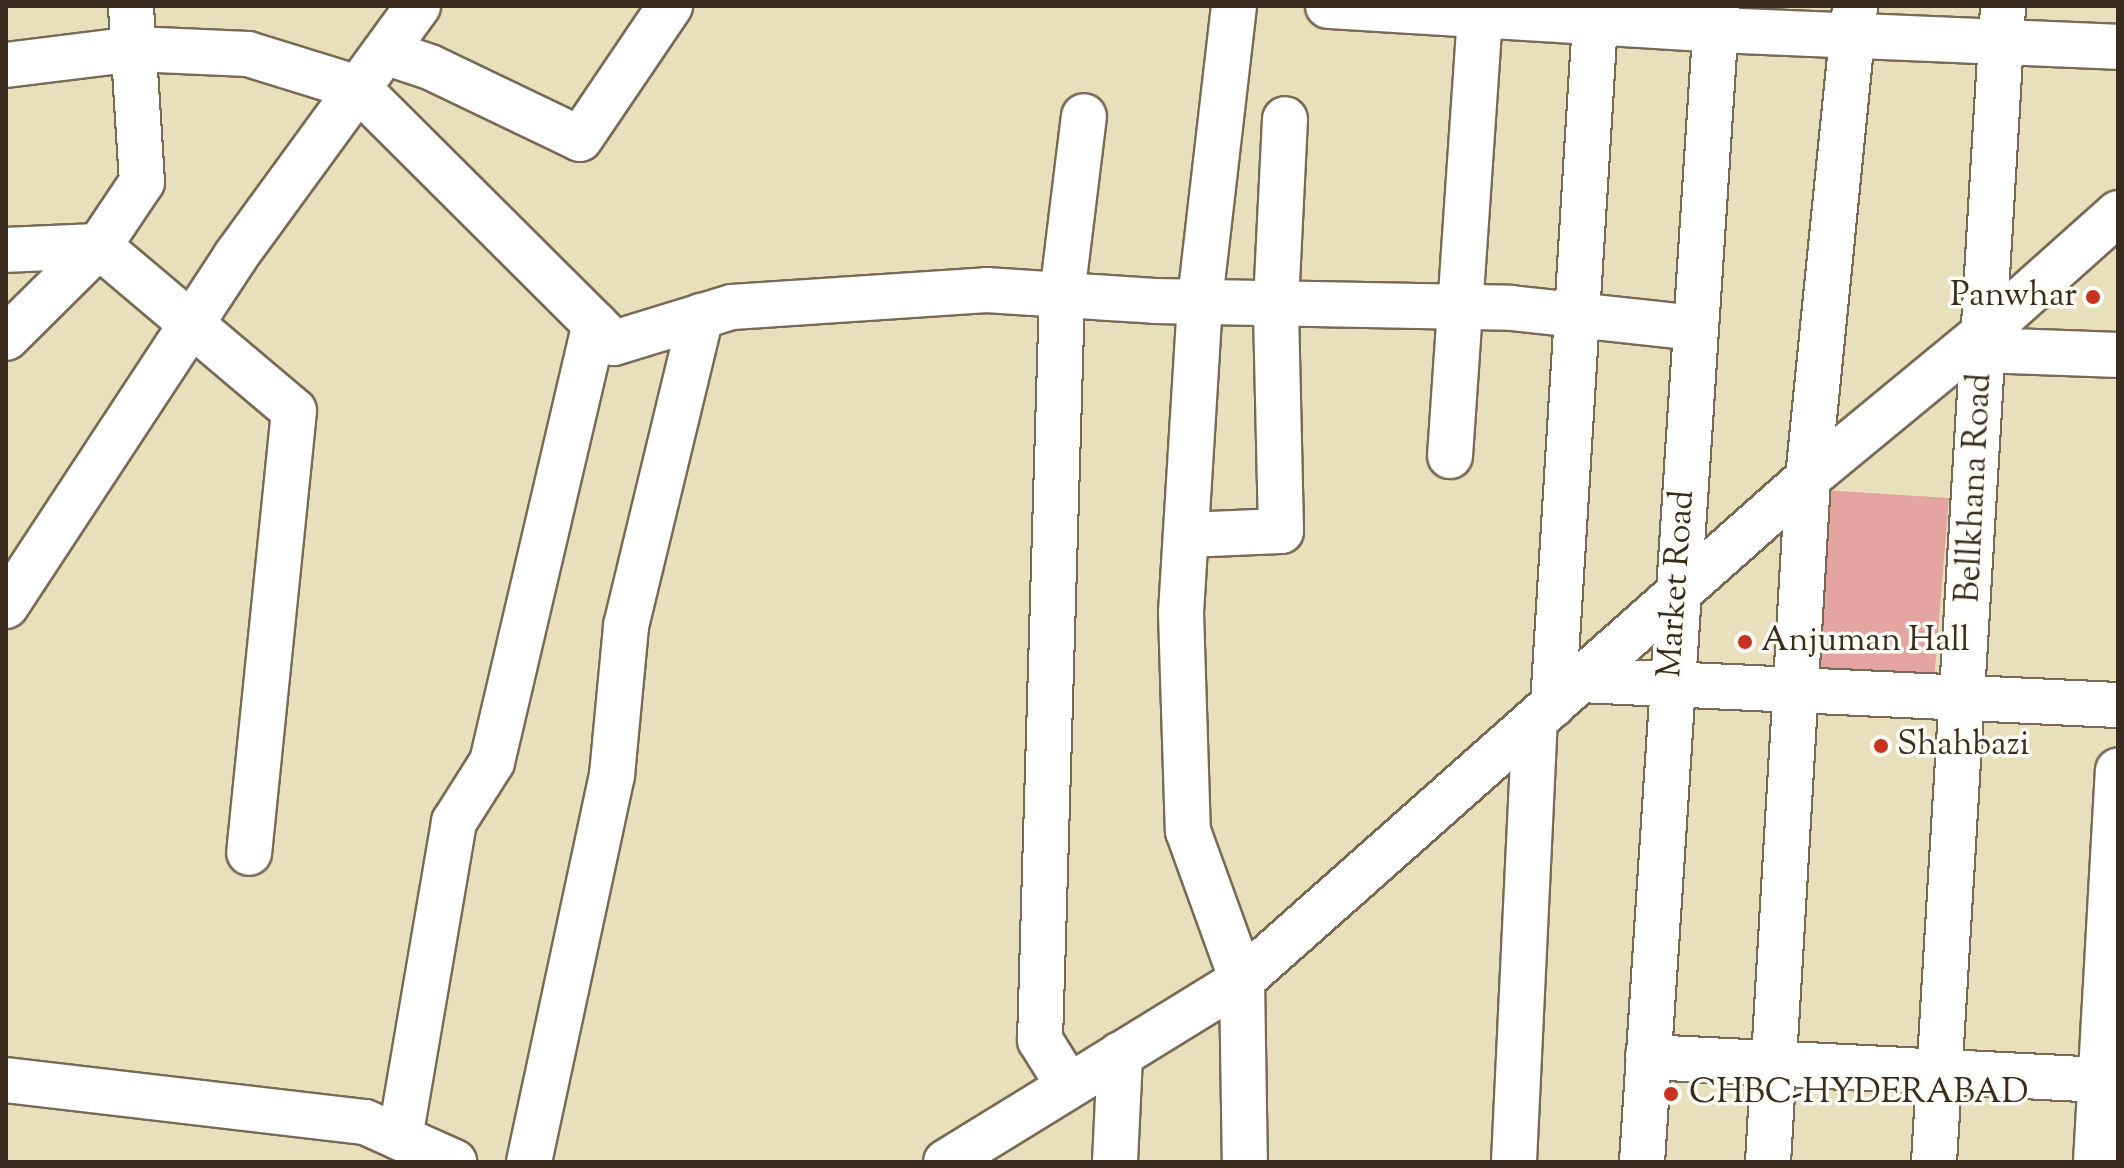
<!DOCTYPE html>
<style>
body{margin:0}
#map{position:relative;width:2124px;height:1168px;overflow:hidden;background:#e8e0bc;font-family:"Sorts Mill Goudy",serif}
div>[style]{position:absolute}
.building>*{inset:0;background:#e4a5a0}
.roads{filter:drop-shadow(2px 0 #786a55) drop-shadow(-2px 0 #786a55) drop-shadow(0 2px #786a55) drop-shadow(0 -2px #786a55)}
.minor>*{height:44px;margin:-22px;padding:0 22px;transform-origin:22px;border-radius:22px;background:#fff}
.dots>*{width:22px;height:22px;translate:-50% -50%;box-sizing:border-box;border:4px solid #fdfcf7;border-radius:50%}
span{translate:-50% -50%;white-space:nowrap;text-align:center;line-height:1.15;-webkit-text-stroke:7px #fdfcf7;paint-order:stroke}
.poi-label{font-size:34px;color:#3b2a1e}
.right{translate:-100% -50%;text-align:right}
.left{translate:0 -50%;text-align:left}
.street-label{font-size:34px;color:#3b2a1e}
.frame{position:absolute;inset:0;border:8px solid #3b2a1e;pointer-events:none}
</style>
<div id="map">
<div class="building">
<div style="clip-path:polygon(1823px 490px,1949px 498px,1934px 681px,1812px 675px)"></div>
</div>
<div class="roads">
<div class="minor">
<div style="left:1234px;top:6px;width:298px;rotate:96.6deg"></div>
<div style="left:1200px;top:302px;width:312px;rotate:93.5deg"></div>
<div style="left:1181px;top:613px;width:218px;rotate:88.2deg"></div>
<div style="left:1188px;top:831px;width:158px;rotate:70.1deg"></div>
<div style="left:1242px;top:980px;width:182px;rotate:89.1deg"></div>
<div style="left:1328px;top:6px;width:388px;rotate:3.5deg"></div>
<div style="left:1715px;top:30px;width:403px;rotate:2.4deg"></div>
<div style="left:385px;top:52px;width:47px;rotate:18.4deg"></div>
<div style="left:430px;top:67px;width:166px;rotate:25.6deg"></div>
<div style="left:580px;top:139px;width:161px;rotate:-55.9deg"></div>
<div style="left:6px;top:65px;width:129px;rotate:-7.1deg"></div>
<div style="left:134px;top:49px;width:114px;rotate:2.5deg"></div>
<div style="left:248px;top:54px;width:115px;rotate:17.2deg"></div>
<div style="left:358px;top:88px;width:361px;rotate:44.9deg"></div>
<div style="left:614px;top:343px;width:123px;rotate:-17deg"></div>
<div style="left:732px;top:307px;width:255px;rotate:-3.8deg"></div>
<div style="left:986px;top:290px;width:169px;rotate:3.7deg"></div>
<div style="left:1155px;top:301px;width:356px;rotate:1.1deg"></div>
<div style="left:1511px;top:308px;width:184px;rotate:6.2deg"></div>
<div style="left:6px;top:250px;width:93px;rotate:-2.5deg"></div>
<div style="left:99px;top:246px;width:255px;rotate:40.2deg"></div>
<div style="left:294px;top:411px;width:444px;rotate:95.8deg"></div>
<div style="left:6px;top:338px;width:131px;rotate:-44.7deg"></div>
<div style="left:99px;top:246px;width:77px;rotate:-56.1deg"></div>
<div style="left:142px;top:182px;width:176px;rotate:-93.6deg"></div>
<div style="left:1983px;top:350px;width:135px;rotate:2.1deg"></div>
<div style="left:1450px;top:456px;width:442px;rotate:-86.1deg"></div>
<div style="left:1186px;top:535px;width:95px;rotate:-2.4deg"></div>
<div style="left:1281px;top:531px;width:228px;rotate:-91.3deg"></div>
<div style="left:1276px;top:303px;width:184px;rotate:-87.2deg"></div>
<div style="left:6px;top:606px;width:417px;rotate:-56.7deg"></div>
<div style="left:235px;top:257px;width:311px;rotate:-53.9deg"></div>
<div style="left:1581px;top:680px;width:538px;rotate:2.67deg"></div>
<div style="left:1553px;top:705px;width:683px;rotate:-86.48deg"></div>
<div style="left:1648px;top:1057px;width:471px;rotate:2.9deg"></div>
<div style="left:6px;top:1080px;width:361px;rotate:6.7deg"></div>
<div style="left:365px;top:1122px;width:98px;rotate:24.2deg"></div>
<div style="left:1068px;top:1085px;width:53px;rotate:-121.9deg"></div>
<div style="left:1040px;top:1040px;width:745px;rotate:-88.31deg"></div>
<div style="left:1062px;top:295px;width:180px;rotate:-83deg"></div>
<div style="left:400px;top:1138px;width:321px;rotate:-80.3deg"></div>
<div style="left:454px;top:822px;width:71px;rotate:-57.7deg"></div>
<div style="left:492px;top:762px;width:450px;rotate:-76.8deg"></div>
<div style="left:529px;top:1162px;width:396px;rotate:-77.9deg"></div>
<div style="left:612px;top:775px;width:150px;rotate:-84.6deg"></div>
<div style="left:626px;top:626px;width:319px;rotate:-76.4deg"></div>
<div style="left:946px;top:1162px;width:347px;rotate:-31.6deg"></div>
<div style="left:1242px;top:980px;width:757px;rotate:-41.57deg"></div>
<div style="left:1808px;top:478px;width:228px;rotate:-39.5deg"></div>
<div style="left:1984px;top:333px;width:180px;rotate:-41.8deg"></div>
<div style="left:1115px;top:1162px;width:108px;rotate:-87.3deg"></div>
<div style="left:1514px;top:1162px;width:441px;rotate:-87.3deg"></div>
<div style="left:1642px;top:1162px;width:1158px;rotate:-86.29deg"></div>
<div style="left:1768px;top:1162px;width:685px;rotate:-86.65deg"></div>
<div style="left:1808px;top:478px;width:474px;rotate:-84.3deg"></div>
<div style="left:1934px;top:1162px;width:1158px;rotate:-86.58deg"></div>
<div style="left:2096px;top:1162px;width:392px;rotate:-86.8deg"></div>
</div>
</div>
<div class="dots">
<div style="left:2093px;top:297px;background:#c8321e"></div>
<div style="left:1745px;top:642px;background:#c8321e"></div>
<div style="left:1881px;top:746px;background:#c8321e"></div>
<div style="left:1671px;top:1094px;background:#c8321e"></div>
</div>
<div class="poi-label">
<span class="right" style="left:2077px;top:297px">Panwhar</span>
<span class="left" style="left:1761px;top:642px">Anjuman Hall</span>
<span class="left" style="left:1897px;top:746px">Shahbazi</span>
<span class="left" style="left:1689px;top:1094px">CHBC-HYDERABAD</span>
</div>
<div class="street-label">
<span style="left:1975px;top:488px;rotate:-87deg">Bellkhana Road</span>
<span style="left:1677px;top:584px;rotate:-86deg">Market Road</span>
</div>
<div class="frame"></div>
</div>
